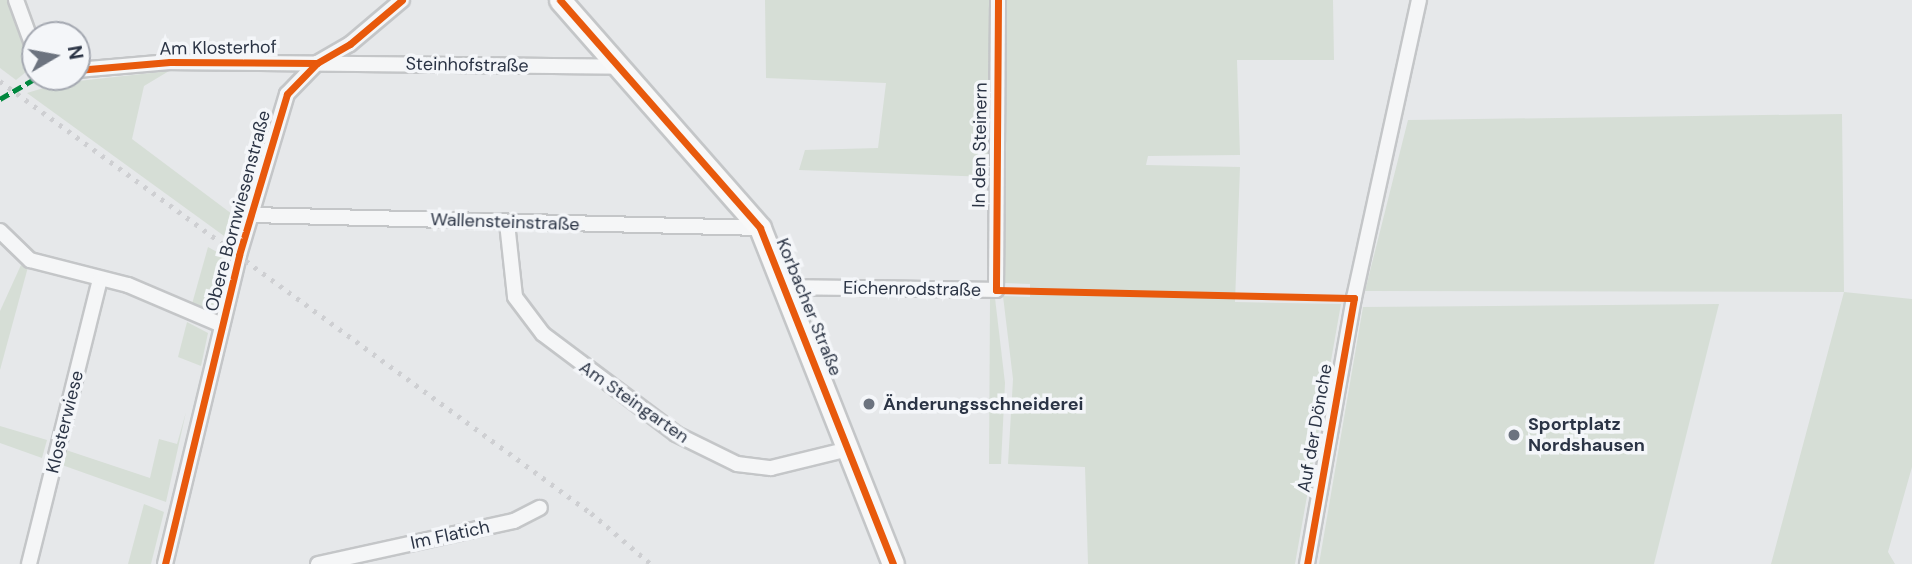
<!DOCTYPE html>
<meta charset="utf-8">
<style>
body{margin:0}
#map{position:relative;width:1912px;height:564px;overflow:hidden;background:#e6e8ea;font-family:"DM Sans",sans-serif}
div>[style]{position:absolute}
.green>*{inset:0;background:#d6ded6}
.roads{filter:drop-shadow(2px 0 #c4c6c8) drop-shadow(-2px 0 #c4c6c8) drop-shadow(0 2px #c4c6c8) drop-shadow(0 -2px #c4c6c8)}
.street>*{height:14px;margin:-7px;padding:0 7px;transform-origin:7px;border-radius:7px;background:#f5f6f7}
.secondary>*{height:21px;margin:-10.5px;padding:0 10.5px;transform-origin:10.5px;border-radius:10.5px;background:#f8f8f8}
.rail>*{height:4.5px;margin-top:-2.25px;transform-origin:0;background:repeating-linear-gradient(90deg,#cecfd2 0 3.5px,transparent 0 10.5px)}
.quiet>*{height:5px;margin-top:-2.5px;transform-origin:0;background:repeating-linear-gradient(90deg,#00873e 0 10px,transparent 0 15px)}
.cycleway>*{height:7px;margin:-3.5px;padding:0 3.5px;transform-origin:3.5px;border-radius:3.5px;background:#e8590c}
.dots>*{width:19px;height:19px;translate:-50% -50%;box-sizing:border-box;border:4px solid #f4f6f9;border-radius:50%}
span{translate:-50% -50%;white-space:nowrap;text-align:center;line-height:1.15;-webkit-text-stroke:7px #f4f6f9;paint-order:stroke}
.street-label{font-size:18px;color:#2b3445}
.poi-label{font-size:18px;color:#2b3445;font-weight:700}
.left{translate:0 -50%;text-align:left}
.north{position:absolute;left:21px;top:21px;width:70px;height:70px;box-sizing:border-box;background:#f4f6f9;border:2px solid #a4a8b1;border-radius:50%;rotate:80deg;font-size:19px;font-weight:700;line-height:28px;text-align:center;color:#2b3445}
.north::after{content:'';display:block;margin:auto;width:24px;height:32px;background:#6c737f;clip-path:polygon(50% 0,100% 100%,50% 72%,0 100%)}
</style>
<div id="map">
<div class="green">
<div style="clip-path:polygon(0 0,9px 0,31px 68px,16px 80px,0 68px)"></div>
<div style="clip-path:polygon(765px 0,989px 0,989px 177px,799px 170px,805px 150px,878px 148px,886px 83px,766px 78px)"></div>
<div style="clip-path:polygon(1005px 0,1333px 0,1334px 60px,1237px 60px,1240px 155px,1148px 156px,1146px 165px,1240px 167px,1235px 302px,1341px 304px,1295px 564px,1088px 564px,1085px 467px,1008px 464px,1013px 379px,1003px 296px,1030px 297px,1030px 284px,1005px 283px)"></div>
<div style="clip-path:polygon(169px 71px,144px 86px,132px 139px,236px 217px,231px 241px,27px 93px,60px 83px)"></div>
<div style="clip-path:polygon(1842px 114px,1844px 292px,1912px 299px,1912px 467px,1888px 552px,1895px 564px,1771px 564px,1844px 292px,1365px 291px,1408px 120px)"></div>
<div style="clip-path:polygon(208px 247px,228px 258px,211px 313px,192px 304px)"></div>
<div style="clip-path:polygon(21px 265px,28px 267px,0 370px,0 311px)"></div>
<div style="clip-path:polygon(990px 297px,995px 298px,1005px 383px,1001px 464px,989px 464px)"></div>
<div style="clip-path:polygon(1719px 304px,1654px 564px,1319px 564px,1363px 307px)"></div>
<div style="clip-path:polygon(187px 322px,208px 333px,201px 366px,178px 357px)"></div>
<div style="clip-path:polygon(186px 412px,166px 502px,62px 465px,66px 450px,150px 478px,159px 439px,177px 444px)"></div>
<div style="clip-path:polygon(0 426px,47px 440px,42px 458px,0 443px)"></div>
<div style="clip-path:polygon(144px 504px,164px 512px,151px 564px,128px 564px)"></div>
</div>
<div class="roads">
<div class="street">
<div style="left:16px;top:0;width:55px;rotate:69.9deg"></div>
<div style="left:77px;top:70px;width:93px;rotate:-4.9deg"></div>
<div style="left:170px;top:62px;width:448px;rotate:0.6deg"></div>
<div style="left:251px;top:215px;width:509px;rotate:1.46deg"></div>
<div style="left:507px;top:223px;width:74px;rotate:83.8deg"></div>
<div style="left:515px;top:297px;width:46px;rotate:52.9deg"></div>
<div style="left:543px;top:334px;width:166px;rotate:36.9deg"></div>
<div style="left:676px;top:434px;width:68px;rotate:26.2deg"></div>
<div style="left:737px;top:464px;width:34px;rotate:7deg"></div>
<div style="left:771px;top:468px;width:80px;rotate:-13.7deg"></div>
<div style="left:0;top:231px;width:42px;rotate:44deg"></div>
<div style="left:30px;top:260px;width:101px;rotate:14.3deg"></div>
<div style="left:128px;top:285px;width:102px;rotate:23.1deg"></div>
<div style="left:786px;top:287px;width:210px;rotate:0.8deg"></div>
<div style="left:996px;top:290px;width:290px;rotate:-89.6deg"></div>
<div style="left:29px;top:564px;width:293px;rotate:-76deg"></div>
<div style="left:165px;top:564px;width:318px;rotate:-76.5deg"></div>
<div style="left:239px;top:255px;width:168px;rotate:-73.4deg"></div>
<div style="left:287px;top:94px;width:43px;rotate:-45.9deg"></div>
<div style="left:317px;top:63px;width:38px;rotate:-30deg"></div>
<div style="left:350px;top:44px;width:68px;rotate:-40.2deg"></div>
<div style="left:318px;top:564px;width:201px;rotate:-12.4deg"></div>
<div style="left:514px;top:521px;width:29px;rotate:-27deg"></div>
<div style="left:1307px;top:564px;width:270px;rotate:-80deg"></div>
<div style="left:1354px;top:298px;width:305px;rotate:-77.7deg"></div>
</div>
<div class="secondary">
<div style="left:560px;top:0;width:303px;rotate:48.7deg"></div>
<div style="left:760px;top:228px;width:361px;rotate:68.4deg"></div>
</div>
</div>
<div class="rail">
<div style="left:0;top:81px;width:732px;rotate:36.17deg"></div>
<div style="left:591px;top:513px;width:79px;rotate:40.4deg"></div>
</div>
<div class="quiet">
<div style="left:0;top:99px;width:44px;rotate:-30.1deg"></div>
</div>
<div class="cycleway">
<div style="left:560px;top:0;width:303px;rotate:48.7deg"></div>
<div style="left:760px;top:228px;width:361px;rotate:68.4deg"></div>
<div style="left:998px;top:0;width:290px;rotate:90.4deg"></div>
<div style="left:996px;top:290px;width:358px;rotate:1.3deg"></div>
<div style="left:1354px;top:298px;width:270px;rotate:100deg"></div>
<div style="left:77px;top:70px;width:93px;rotate:-4.9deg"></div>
<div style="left:170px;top:62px;width:147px;rotate:0.4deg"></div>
<div style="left:165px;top:564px;width:318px;rotate:-76.5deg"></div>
<div style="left:239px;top:255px;width:168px;rotate:-73.4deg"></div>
<div style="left:287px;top:94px;width:43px;rotate:-45.9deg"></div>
<div style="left:317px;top:63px;width:38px;rotate:-30deg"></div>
<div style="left:350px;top:44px;width:68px;rotate:-40.2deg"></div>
</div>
<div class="dots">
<div style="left:869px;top:404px;background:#6c737f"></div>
<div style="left:1514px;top:435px;background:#6c737f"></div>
</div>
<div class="street-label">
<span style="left:218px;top:48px;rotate:-1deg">Am Klosterhof</span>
<span style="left:467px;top:65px;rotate:1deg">Steinhofstraße</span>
<span style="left:980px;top:145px;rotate:-89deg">In den Steinern</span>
<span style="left:238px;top:211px;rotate:-75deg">Obere Bornwiesenstraße</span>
<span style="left:505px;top:222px;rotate:2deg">Wallensteinstraße</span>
<span style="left:912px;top:289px;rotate:1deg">Eichenrodstraße</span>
<span style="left:809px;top:307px;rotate:68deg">Korbacher Straße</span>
<span style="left:634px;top:402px;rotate:35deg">Am Steingarten</span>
<span style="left:65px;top:422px;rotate:-76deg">Klosterwiese</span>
<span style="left:1315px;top:428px;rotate:-80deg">Auf der Dönche</span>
<span style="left:450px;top:535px;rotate:-12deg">Im Flatich</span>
</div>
<div class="poi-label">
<span class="left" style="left:883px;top:404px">Änderungsschneiderei</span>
<span class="left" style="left:1528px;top:435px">Sportplatz<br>Nordshausen</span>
</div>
<div class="north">N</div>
</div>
